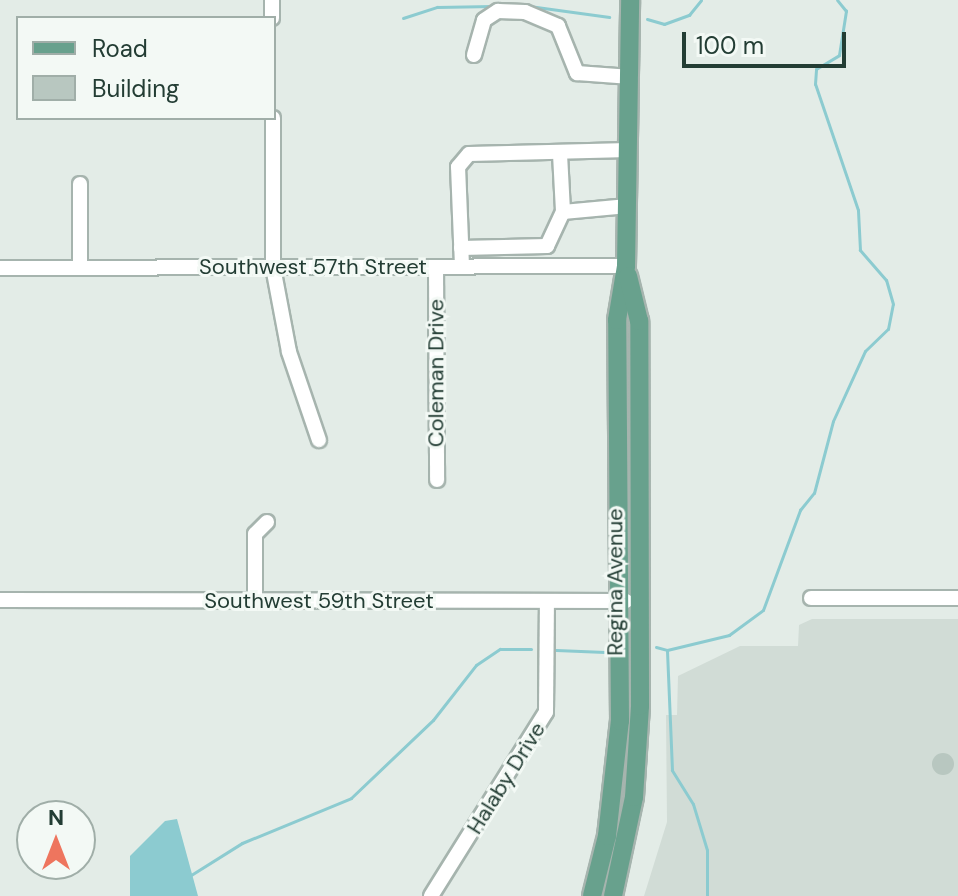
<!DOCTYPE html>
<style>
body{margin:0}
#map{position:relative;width:958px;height:896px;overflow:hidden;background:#e3ece7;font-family:"DM Sans",sans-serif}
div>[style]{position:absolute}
.built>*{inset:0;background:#d1dcd6}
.water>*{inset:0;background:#8ccbd0}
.stream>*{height:3px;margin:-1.5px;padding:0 1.5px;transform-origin:1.5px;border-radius:1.5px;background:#8ccbd0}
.building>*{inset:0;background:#b8c7c0}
.round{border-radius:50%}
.roads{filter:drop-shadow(2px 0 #a6b4ae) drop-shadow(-2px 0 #a6b4ae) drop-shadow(0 2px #a6b4ae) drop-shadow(0 -2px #a6b4ae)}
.minor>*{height:14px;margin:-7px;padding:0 7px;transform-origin:7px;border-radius:7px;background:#fff}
.major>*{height:18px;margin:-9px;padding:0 9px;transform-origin:9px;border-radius:9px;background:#68a18d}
span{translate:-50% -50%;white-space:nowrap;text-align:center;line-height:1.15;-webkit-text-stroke:6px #f3f9f5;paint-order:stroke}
.street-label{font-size:22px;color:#233d34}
.legend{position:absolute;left:16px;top:16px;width:260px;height:104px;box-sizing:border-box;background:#f3f9f5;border:2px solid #a0aea8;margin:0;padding:10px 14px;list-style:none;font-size:24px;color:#233d34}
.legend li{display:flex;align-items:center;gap:16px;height:40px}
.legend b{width:40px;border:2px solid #a0aea8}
.north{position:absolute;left:16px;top:800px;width:80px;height:80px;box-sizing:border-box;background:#f3f9f5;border:2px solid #a0aea8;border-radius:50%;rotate:0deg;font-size:22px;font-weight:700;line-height:32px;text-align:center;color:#233d34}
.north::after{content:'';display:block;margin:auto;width:28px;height:36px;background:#ee755e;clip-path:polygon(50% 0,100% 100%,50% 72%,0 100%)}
.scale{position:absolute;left:682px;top:32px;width:164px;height:36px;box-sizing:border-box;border:4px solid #233d34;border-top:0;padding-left:10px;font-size:24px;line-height:28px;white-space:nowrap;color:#233d34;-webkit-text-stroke:6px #f3f9f5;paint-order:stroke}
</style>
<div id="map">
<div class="built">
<div style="clip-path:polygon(812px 619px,958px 619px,958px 896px,644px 896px,667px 822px,666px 715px,677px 715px,678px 676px,740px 646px,798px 646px,799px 625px)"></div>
</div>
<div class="water">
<div style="clip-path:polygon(177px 819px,198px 896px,130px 896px,130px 856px,165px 821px)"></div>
</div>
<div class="stream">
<div style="left:529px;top:6px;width:81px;rotate:7.8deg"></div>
<div style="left:403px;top:18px;width:36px;rotate:-18deg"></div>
<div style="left:437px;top:7px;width:56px;rotate:-1deg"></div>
<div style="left:647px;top:19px;width:18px;rotate:16deg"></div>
<div style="left:664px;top:24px;width:27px;rotate:-20deg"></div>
<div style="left:689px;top:15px;width:19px;rotate:-51deg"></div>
<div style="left:656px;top:647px;width:11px;rotate:15deg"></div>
<div style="left:556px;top:650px;width:49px;rotate:2.3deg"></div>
<div style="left:191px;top:875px;width:60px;rotate:-32.1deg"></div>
<div style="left:242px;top:843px;width:118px;rotate:-22.4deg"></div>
<div style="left:351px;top:798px;width:113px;rotate:-43.6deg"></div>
<div style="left:433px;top:720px;width:70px;rotate:-52deg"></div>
<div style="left:476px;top:665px;width:29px;rotate:-34deg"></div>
<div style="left:500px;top:649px;width:31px"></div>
<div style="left:707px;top:896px;width:46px;rotate:-90deg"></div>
<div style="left:707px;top:850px;width:48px;rotate:-106.9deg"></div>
<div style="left:693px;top:804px;width:40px;rotate:-122deg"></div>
<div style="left:672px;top:770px;width:120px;rotate:-92.4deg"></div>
<div style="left:667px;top:650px;width:64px;rotate:-13.6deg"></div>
<div style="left:729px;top:635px;width:42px;rotate:-36.3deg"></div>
<div style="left:763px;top:610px;width:107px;rotate:-69.7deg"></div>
<div style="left:800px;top:510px;width:22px;rotate:-51deg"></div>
<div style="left:814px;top:493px;width:74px;rotate:-75.2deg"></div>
<div style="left:833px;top:421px;width:77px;rotate:-65.4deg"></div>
<div style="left:865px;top:351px;width:32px;rotate:-44deg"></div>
<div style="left:888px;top:329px;width:25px;rotate:-79deg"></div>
<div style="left:893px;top:304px;width:25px;rotate:-106deg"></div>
<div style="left:886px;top:280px;width:40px;rotate:-131deg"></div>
<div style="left:860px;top:250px;width:40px;rotate:-92.9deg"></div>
<div style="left:858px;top:210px;width:133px;rotate:-108.8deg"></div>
<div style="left:815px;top:84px;width:15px;rotate:-86deg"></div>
<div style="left:816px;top:69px;width:27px;rotate:-31deg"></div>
<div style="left:839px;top:55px;width:45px;rotate:-81deg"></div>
<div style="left:846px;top:11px;width:14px;rotate:-129deg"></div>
</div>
<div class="building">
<div class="round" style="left:932px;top:753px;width:22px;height:22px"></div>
</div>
<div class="roads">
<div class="minor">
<div style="left:272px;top:0;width:18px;rotate:90deg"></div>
<div style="left:474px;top:55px;width:36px;rotate:-74deg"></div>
<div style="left:484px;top:20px;width:17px;rotate:-33deg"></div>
<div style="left:498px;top:11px;width:27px;rotate:2deg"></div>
<div style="left:525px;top:12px;width:36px;rotate:23deg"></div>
<div style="left:558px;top:26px;width:51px;rotate:68deg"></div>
<div style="left:577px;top:73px;width:54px;rotate:4.2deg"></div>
<div style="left:273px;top:118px;width:149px;rotate:90deg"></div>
<div style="left:273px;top:267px;width:86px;rotate:79.3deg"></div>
<div style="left:289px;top:352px;width:93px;rotate:71.2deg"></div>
<div style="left:560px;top:154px;width:58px;rotate:87deg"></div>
<div style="left:461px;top:248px;width:86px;rotate:-1.3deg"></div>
<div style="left:547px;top:246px;width:38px;rotate:-65deg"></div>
<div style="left:563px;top:212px;width:65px;rotate:-5.3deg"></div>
<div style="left:462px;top:266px;width:99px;rotate:-92.3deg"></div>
<div style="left:458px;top:167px;width:17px;rotate:-50deg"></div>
<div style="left:469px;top:154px;width:160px;rotate:-1.4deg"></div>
<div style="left:80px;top:267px;width:83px;rotate:-90deg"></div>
<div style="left:436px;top:267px;width:213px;rotate:89.7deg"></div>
<div style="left:0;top:268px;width:626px;rotate:-0.18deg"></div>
<div style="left:811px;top:598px;width:147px"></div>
<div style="left:0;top:600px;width:626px;rotate:0.09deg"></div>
<div style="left:255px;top:601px;width:67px;rotate:-90deg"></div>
<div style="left:255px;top:534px;width:17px;rotate:-45deg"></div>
<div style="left:431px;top:896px;width:217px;rotate:-58deg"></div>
<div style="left:546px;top:712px;width:111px;rotate:-89.5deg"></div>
</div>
<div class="major">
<div style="left:592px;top:896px;width:62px;rotate:-76deg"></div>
<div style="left:607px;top:836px;width:116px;rotate:-83.6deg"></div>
<div style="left:620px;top:721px;width:401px;rotate:-90.4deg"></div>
<div style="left:617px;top:320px;width:55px;rotate:-80.5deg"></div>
<div style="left:626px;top:266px;width:266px;rotate:-89.1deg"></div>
<div style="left:613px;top:896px;width:101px;rotate:-78deg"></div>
<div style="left:634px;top:797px;width:91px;rotate:-86.2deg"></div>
<div style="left:640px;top:706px;width:385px;rotate:-90.1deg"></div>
<div style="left:639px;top:321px;width:46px;rotate:-103.7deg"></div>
</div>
</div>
<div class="street-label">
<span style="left:313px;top:267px">Southwest 57th Street</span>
<span style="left:436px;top:373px;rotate:-90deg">Coleman Drive</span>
<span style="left:615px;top:582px;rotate:-90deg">Regina Avenue</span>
<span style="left:319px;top:601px">Southwest 59th Street</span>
<span style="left:506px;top:778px;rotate:-58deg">Halaby Drive</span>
</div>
<ul class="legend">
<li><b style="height:10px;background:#68a18d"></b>Road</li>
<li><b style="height:22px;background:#b8c7c0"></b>Building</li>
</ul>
<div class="north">N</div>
<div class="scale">100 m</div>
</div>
